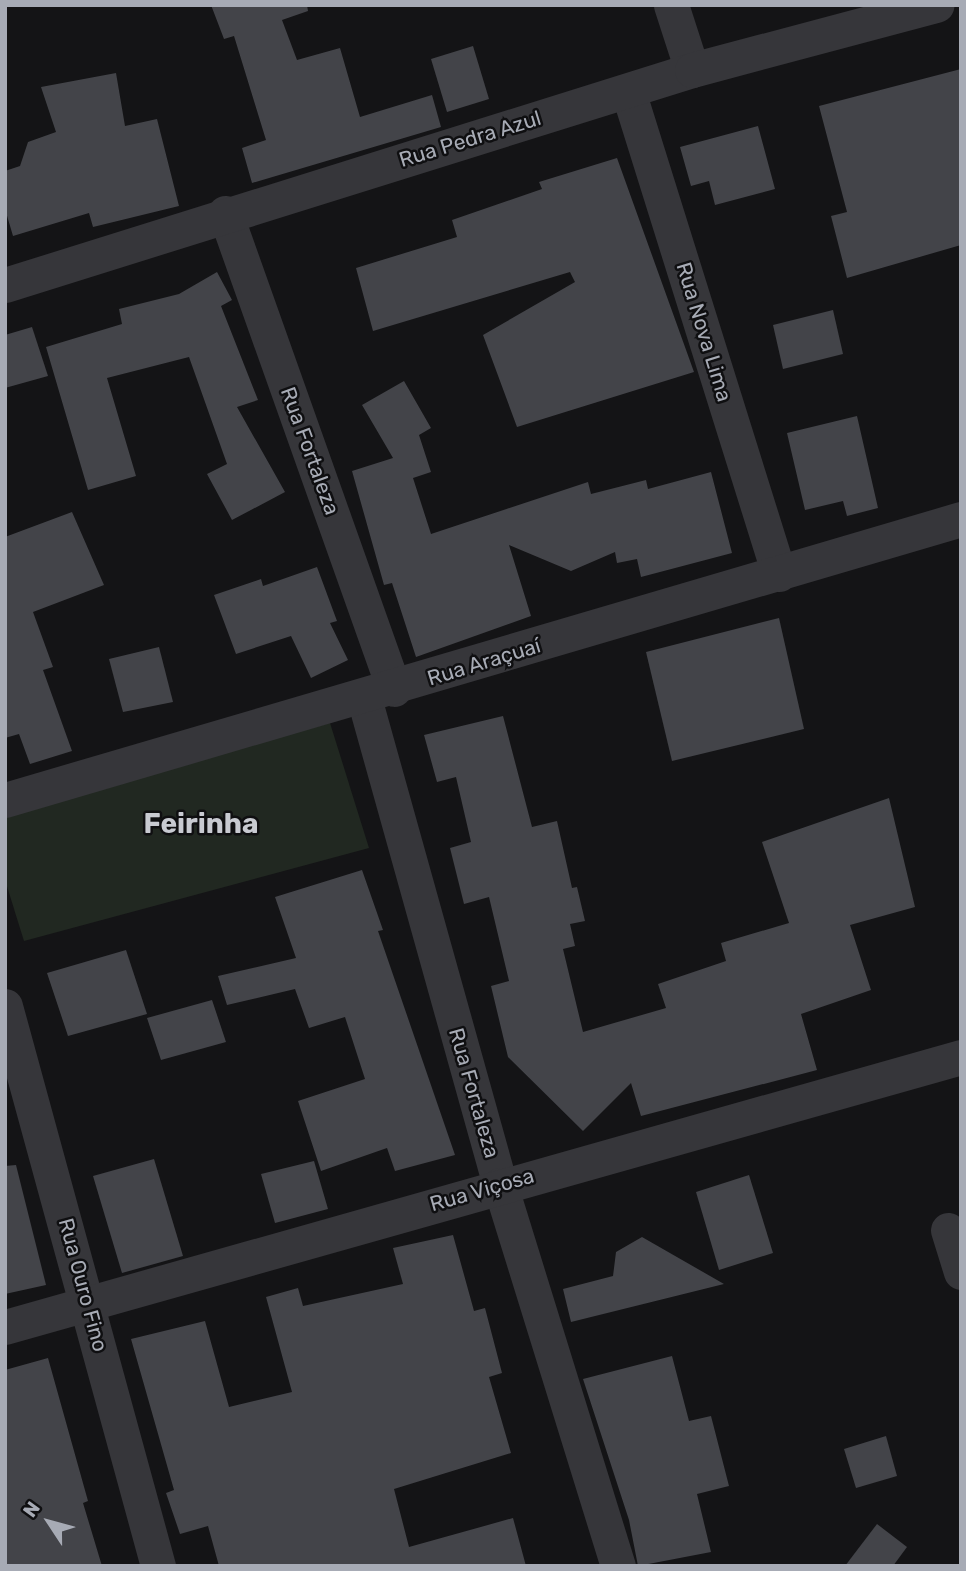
<!DOCTYPE html>
<meta charset="utf-8">
<style>
body{margin:0}
#map{position:relative;width:966px;height:1571px;overflow:hidden;background:#141416;font-family:Rubik,sans-serif}
div>[style]{position:absolute}
.green>*{inset:0;background:#212821}
.building>*{inset:0;background:#434449}
.minor>*{height:35px;margin:-17.5px;padding:0 17.5px;transform-origin:17.5px;border-radius:17.5px;background:#36363a}
span{translate:-50% -50%;white-space:nowrap;text-align:center;line-height:1.15;-webkit-text-stroke:5px #0f0f11;paint-order:stroke}
.street-label{font-size:21px;color:#a7abb5}
.district-label{font-size:28px;color:#c8cad1;font-weight:700}
.frame{position:absolute;inset:0;border:7px solid #a7abb5;pointer-events:none}
.north{position:absolute;left:14px;top:1487px;width:70px;height:70px;-webkit-text-stroke:5px #0f0f11;paint-order:stroke;rotate:306deg;font-size:19px;font-weight:700;line-height:28px;text-align:center;color:#a7abb5}
.north::after{content:'';display:block;margin:auto;width:24px;height:32px;background:#a7abb5;clip-path:polygon(50% 0,100% 100%,50% 72%,0 100%)}
</style>
<div id="map">
<div class="green">
<div style="clip-path:polygon(330px 723px,369px 848px,24px 941px,5px 880px,5px 811px)"></div>
</div>
<div class="building">
<div style="clip-path:polygon(211px 5px,307px 5px,308px 11px,282px 20px,297px 60px,340px 48px,360px 117px,432px 95px,441px 127px,252px 183px,242px 148px,266px 140px,234px 36px,224px 39px)"></div>
<div style="clip-path:polygon(473px 46px,489px 99px,447px 112px,431px 59px)"></div>
<div style="clip-path:polygon(961px 69px,961px 245px,847px 278px,831px 216px,847px 212px,819px 106px)"></div>
<div style="clip-path:polygon(116px 73px,125px 126px,157px 119px,179px 206px,93px 227px,89px 213px,13px 236px,5px 209px,5px 171px,20px 166px,28px 142px,56px 132px,41px 87px)"></div>
<div style="clip-path:polygon(758px 126px,775px 189px,715px 205px,709px 181px,691px 186px,680px 147px)"></div>
<div style="clip-path:polygon(617px 158px,694px 372px,517px 427px,483px 335px,575px 282px,570px 272px,373px 331px,356px 268px,457px 237px,452px 220px,542px 189px,539px 182px)"></div>
<div style="clip-path:polygon(217px 272px,232px 300px,221px 306px,258px 400px,237px 407px,285px 492px,232px 520px,207px 474px,227px 464px,189px 357px,107px 378px,136px 476px,88px 490px,46px 347px,122px 324px,119px 309px,179px 294px)"></div>
<div style="clip-path:polygon(833px 310px,843px 354px,783px 369px,773px 325px)"></div>
<div style="clip-path:polygon(32px 327px,48px 376px,5px 388px,5px 335px)"></div>
<div style="clip-path:polygon(404px 381px,431px 428px,419px 435px,431px 472px,413px 478px,431px 534px,588px 482px,591px 494px,646px 480px,648px 489px,711px 472px,732px 553px,641px 577px,637px 559px,617px 563px,615px 552px,571px 571px,509px 545px,531px 616px,416px 657px,392px 583px,384px 585px,352px 471px,393px 458px,362px 405px)"></div>
<div style="clip-path:polygon(857px 416px,878px 508px,847px 516px,843px 501px,805px 510px,787px 433px)"></div>
<div style="clip-path:polygon(72px 512px,104px 585px,33px 612px,53px 667px,43px 670px,72px 751px,30px 764px,19px 734px,5px 738px,5px 537px)"></div>
<div style="clip-path:polygon(317px 567px,337px 621px,330px 623px,348px 660px,311px 678px,291px 636px,236px 654px,214px 595px,261px 579px,263px 586px)"></div>
<div style="clip-path:polygon(779px 618px,804px 729px,672px 761px,646px 652px)"></div>
<div style="clip-path:polygon(159px 647px,173px 702px,123px 712px,109px 659px)"></div>
<div style="clip-path:polygon(503px 716px,532px 827px,557px 821px,572px 888px,577px 887px,585px 921px,570px 924px,575px 946px,563px 949px,583px 1032px,666px 1008px,658px 984px,726px 961px,721px 943px,789px 923px,762px 842px,889px 798px,915px 907px,850px 925px,871px 990px,801px 1014px,817px 1070px,641px 1116px,631px 1083px,583px 1131px,508px 1057px,491px 986px,509px 981px,489px 897px,464px 904px,450px 848px,471px 842px,456px 777px,437px 782px,424px 735px)"></div>
<div style="clip-path:polygon(362px 870px,383px 930px,378px 931px,455px 1155px,395px 1171px,387px 1148px,321px 1171px,298px 1101px,365px 1079px,345px 1017px,309px 1028px,295px 989px,227px 1005px,218px 976px,296px 958px,275px 897px)"></div>
<div style="clip-path:polygon(126px 950px,147px 1014px,68px 1036px,47px 973px)"></div>
<div style="clip-path:polygon(212px 1000px,226px 1042px,161px 1060px,147px 1018px)"></div>
<div style="clip-path:polygon(154px 1159px,183px 1256px,122px 1273px,93px 1176px)"></div>
<div style="clip-path:polygon(314px 1161px,328px 1209px,275px 1223px,261px 1174px)"></div>
<div style="clip-path:polygon(16px 1165px,46px 1285px,5px 1294px,5px 1166px)"></div>
<div style="clip-path:polygon(749px 1175px,773px 1253px,719px 1270px,696px 1192px)"></div>
<div style="clip-path:polygon(453px 1235px,474px 1311px,485px 1308px,502px 1373px,489px 1377px,511px 1453px,394px 1489px,409px 1547px,513px 1518px,526px 1566px,219px 1566px,208px 1526px,180px 1534px,166px 1493px,174px 1490px,131px 1339px,205px 1321px,229px 1407px,292px 1392px,266px 1297px,298px 1288px,303px 1306px,403px 1284px,393px 1248px)"></div>
<div style="clip-path:polygon(642px 1237px,724px 1284px,571px 1322px,563px 1289px,613px 1276px,616px 1252px)"></div>
<div style="clip-path:polygon(672px 1356px,689px 1421px,711px 1416px,729px 1486px,697px 1494px,711px 1552px,638px 1566px,629px 1520px,583px 1379px)"></div>
<div style="clip-path:polygon(48px 1358px,88px 1501px,83px 1503px,102px 1566px,5px 1566px,5px 1370px)"></div>
<div style="clip-path:polygon(886px 1436px,897px 1476px,856px 1488px,844px 1449px)"></div>
<div style="clip-path:polygon(877px 1524px,907px 1547px,893px 1566px,845px 1566px)"></div>
</div>
<div class="minor">
<div style="left:671px;top:5px;width:68px;rotate:72.1deg"></div>
<div style="left:628px;top:91px;width:506px;rotate:72.64deg"></div>
<div style="left:225px;top:213px;width:505px;rotate:70.45deg"></div>
<div style="left:5px;top:285px;width:720px;rotate:-17.38deg"></div>
<div style="left:692px;top:70px;width:253px;rotate:-14.9deg"></div>
<div style="left:364px;top:698px;width:506px;rotate:74.4deg"></div>
<div style="left:500px;top:1185px;width:399px;rotate:72.8deg"></div>
<div style="left:5px;top:800px;width:996px;rotate:-16.38deg"></div>
<div style="left:5px;top:1006px;width:581px;rotate:74.72deg"></div>
<div style="left:948px;top:1230px;width:44px;rotate:72.8deg"></div>
<div style="left:5px;top:1327px;width:993px;rotate:-15.77deg"></div>
</div>
<div class="street-label">
<span style="left:470px;top:139px;rotate:-17deg">Rua Pedra Azul</span>
<span style="left:704px;top:332px;rotate:73deg">Rua Nova Lima</span>
<span style="left:310px;top:451px;rotate:70deg">Rua Fortaleza</span>
<span style="left:484px;top:662px;rotate:-17deg">Rua Araçuaí</span>
<span style="left:474px;top:1093px;rotate:74deg">Rua Fortaleza</span>
<span style="left:482px;top:1190px;rotate:-16deg">Rua Viçosa</span>
<span style="left:83px;top:1285px;rotate:75deg">Rua Ouro Fino</span>
</div>
<div class="district-label">
<span style="left:201px;top:824px">Feirinha</span>
</div>
<div class="frame"></div>
<div class="north">N</div>
</div>
